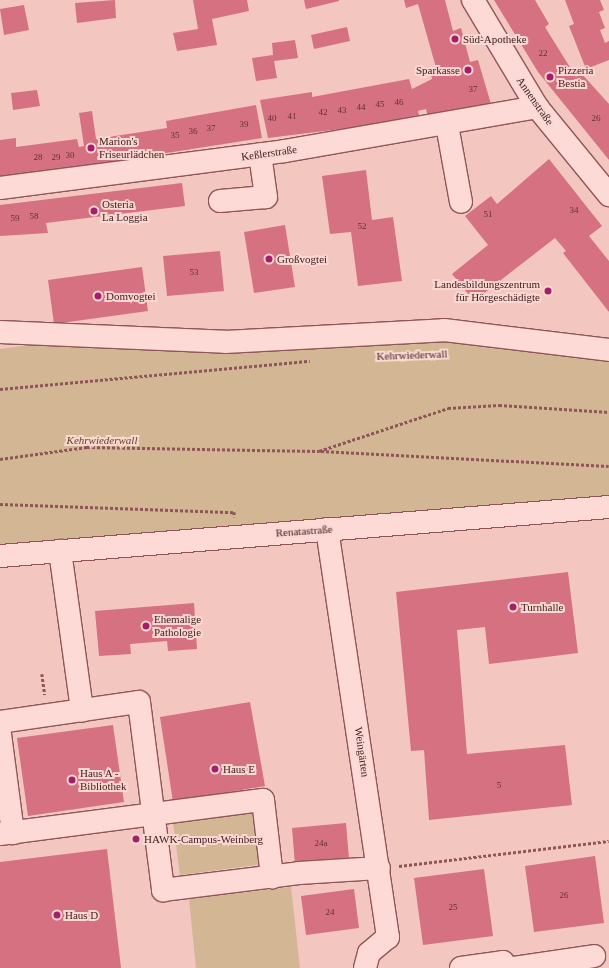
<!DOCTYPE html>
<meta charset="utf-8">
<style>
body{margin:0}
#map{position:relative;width:609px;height:968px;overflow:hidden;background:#f3c7c0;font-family:Georgia,serif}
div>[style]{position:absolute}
.green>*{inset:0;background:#d3b693}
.building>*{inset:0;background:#d67181}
.path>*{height:2.5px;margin-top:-1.25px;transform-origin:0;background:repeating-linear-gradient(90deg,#8f5558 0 3px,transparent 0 5px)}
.roads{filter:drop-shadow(1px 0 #8f5558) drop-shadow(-1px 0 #8f5558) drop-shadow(0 1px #8f5558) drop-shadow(0 -1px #8f5558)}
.minor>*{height:22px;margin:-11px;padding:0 11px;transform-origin:11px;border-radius:11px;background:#fddad5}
.dots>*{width:11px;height:11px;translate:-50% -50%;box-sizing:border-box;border:2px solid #fad7d1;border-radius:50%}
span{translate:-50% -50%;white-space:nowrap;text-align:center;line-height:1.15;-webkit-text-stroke:4px #fad7d1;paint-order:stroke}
.number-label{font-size:9px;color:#633137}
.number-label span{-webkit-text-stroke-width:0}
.poi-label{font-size:11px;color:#3d1c1e}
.left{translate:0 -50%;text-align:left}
.right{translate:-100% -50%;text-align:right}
.street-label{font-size:11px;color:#3d1c1e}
.park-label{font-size:11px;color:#5c4920;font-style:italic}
</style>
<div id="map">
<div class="green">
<div style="clip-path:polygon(446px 337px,609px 349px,609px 496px,0 548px,0 349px,63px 340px)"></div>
<div style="clip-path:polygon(257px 804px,264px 864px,180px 875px,172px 815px)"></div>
<div style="clip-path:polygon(291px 887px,300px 968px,196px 968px,189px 899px)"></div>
</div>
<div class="building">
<div style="clip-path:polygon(115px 0,116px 18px,77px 23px,75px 3px)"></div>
<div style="clip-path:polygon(193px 0,247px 0,249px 11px,212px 19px,217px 45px,177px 51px,173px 33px,198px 29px)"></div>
<div style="clip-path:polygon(304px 0,339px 0,339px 1px,306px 9px)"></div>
<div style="clip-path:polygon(404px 0,445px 0,453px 31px,461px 28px,470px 62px,478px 60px,491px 104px,429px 121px,426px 109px,418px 111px,419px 115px,389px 123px,268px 138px,260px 100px,312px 92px,312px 97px,409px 79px,412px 89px,432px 79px,431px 73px,437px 71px,418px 4px,406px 8px)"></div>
<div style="clip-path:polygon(494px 0,535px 0,549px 24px,545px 27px,576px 77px,581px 73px,609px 104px,609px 160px,538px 72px)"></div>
<div style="clip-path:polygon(565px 0,600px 0,604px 10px,599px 12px,605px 28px,600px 30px,605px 43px,609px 41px,609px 60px,586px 69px,569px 26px,574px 24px)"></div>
<div style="clip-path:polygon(24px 5px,29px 30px,4px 35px,0 9px)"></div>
<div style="clip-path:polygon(347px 27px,350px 41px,314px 49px,311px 35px)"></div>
<div style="clip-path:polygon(295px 40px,298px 58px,274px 61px,277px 78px,256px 81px,252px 58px,273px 55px,272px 43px)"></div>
<div style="clip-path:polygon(37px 90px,40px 106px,13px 110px,11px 93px)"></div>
<div style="clip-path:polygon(256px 105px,262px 138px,0 179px,0 140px,16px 138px,16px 147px,77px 139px,79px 147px,84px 146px,79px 113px,92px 111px,96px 139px,167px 128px,166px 121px)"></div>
<div style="clip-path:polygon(549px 159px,602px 226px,589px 236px,609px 261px,609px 312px,563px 253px,566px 251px,555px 238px,474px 301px,452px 274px,488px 245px,465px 216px,491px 196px,497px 204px)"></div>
<div style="clip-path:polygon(366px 170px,372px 220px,393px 217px,402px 281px,358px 286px,351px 232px,330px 234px,322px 176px)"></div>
<div style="clip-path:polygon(182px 183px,185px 206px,46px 223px,48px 233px,0 236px,0 205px)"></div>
<div style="clip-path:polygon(285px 225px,295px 287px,254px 293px,244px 232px)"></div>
<div style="clip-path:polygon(220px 251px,224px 291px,167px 296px,163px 256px)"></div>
<div style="clip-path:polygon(142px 267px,148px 311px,54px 324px,48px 280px)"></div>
<div style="clip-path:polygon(568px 572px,578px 653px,489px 664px,485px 627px,457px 630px,467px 754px,565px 745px,572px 805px,429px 820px,424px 750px,411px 751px,396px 592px)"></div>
<div style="clip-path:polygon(194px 603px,197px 649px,168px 651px,167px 641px,130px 644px,131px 654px,99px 656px,95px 611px)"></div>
<div style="clip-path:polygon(250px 702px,265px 786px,173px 802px,160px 717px)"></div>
<div style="clip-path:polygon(113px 725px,124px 802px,28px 816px,17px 738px)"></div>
<div style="clip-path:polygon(346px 823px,349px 859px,295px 865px,292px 828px)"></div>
<div style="clip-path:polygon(107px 849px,121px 968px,0 968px,0 862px)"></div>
<div style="clip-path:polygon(595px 856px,604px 923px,534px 932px,525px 866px)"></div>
<div style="clip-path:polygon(484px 869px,493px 936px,423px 945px,414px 878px)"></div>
<div style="clip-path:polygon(354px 889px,359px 928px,306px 935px,301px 896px)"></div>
</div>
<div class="path">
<div style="left:0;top:389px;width:311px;rotate:-5.2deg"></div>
<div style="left:321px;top:451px;width:288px;rotate:3deg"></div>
<div style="left:0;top:459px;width:88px;rotate:-7.9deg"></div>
<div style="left:87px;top:447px;width:232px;rotate:1deg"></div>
<div style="left:319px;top:451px;width:136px;rotate:-18.4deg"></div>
<div style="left:448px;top:408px;width:51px;rotate:-3.4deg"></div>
<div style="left:499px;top:405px;width:110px;rotate:3.6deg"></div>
<div style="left:0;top:504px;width:234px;rotate:2deg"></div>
<div style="left:234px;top:512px;width:5px;rotate:79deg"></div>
<div style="left:42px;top:674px;width:21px;rotate:82deg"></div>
<div style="left:399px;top:866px;width:211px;rotate:-6.8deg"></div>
</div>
<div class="roads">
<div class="minor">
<div style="left:473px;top:0;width:125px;rotate:59.1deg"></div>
<div style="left:537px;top:107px;width:114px;rotate:50.7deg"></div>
<div style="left:447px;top:125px;width:78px;rotate:79.7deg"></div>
<div style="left:0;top:188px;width:287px;rotate:-7.4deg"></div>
<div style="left:285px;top:151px;width:256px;rotate:-9.9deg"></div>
<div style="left:220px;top:201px;width:46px;rotate:-5deg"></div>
<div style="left:266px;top:197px;width:43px;rotate:-97.9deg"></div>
<div style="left:0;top:332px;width:225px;rotate:2.5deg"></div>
<div style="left:225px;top:342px;width:219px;rotate:-3.1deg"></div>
<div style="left:444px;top:330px;width:166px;rotate:6.9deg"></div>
<div style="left:327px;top:529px;width:413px;rotate:81.5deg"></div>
<div style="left:388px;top:937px;width:25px;rotate:140deg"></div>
<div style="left:369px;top:953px;width:16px;rotate:105deg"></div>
<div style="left:60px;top:551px;width:161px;rotate:82.1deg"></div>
<div style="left:0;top:556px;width:611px;rotate:-4.6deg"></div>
<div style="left:0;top:722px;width:140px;rotate:-8.2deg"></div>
<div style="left:139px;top:702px;width:190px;rotate:82.7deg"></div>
<div style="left:163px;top:890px;width:137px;rotate:-7.1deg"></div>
<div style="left:299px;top:873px;width:80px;rotate:-3.6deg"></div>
<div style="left:0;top:734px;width:100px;rotate:82.5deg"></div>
<div style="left:0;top:834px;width:265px;rotate:-7.4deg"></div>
<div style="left:263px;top:800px;width:78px;rotate:83.3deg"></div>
<div style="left:461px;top:968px;width:42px;rotate:-8.1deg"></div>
<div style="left:503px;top:962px;width:6px;rotate:90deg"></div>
<div style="left:514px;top:968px;width:81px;rotate:-8.5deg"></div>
</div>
</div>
<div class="dots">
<div style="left:455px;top:39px;background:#a51e6c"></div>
<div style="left:468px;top:70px;background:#a51e6c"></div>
<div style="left:550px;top:77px;background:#a51e6c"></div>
<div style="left:91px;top:148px;background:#a51e6c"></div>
<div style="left:94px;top:211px;background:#a51e6c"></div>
<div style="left:269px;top:259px;background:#a51e6c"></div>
<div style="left:548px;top:291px;background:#a51e6c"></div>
<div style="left:98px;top:296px;background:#a51e6c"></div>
<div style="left:513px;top:607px;background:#a51e6c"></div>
<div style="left:146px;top:626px;background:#a51e6c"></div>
<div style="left:215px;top:769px;background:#a51e6c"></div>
<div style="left:72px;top:780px;background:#a51e6c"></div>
<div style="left:136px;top:839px;background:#a51e6c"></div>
<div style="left:57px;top:915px;background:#a51e6c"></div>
</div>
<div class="number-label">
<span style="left:543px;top:53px">22</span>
<span style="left:473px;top:89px">37</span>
<span style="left:399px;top:102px">46</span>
<span style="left:380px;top:104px">45</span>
<span style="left:361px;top:107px">44</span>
<span style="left:342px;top:110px">43</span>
<span style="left:323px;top:112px">42</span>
<span style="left:292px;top:116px">41</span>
<span style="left:272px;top:118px">40</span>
<span style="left:596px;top:118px">26</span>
<span style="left:244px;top:124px">39</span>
<span style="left:211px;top:128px">37</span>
<span style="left:193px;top:131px">36</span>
<span style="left:175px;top:135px">35</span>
<span style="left:70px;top:155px">30</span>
<span style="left:38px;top:157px">28</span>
<span style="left:56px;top:157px">29</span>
<span style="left:574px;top:210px">34</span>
<span style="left:488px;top:214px">51</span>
<span style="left:34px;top:216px">58</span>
<span style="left:15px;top:218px">59</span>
<span style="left:362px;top:226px">52</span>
<span style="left:194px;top:272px">53</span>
<span style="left:499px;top:785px">5</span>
<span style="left:321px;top:843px">24a</span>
<span style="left:564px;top:895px">26</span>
<span style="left:453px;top:907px">25</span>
<span style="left:330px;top:912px">24</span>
</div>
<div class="poi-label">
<span class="left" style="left:463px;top:39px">Süd-Apotheke</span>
<span class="right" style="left:460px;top:70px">Sparkasse</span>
<span class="left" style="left:558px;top:77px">Pizzeria<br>Bestia</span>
<span class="left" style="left:99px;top:148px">Marion's<br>Friseurlädchen</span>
<span class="left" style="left:102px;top:211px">Osteria<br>La Loggia</span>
<span class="left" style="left:277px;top:259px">Großvogtei</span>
<span class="right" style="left:540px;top:291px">Landesbildungszentrum<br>für Hörgeschädigte</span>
<span class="left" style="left:106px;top:296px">Domvogtei</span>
<span class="left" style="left:521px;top:607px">Turnhalle</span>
<span class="left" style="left:154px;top:626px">Ehemalige<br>Pathologie</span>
<span class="left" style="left:223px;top:769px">Haus E</span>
<span class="left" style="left:80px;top:780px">Haus A -<br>Bibliothek</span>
<span class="left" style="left:144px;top:839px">HAWK-Campus-Weinberg</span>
<span class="left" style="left:65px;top:915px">Haus D</span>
</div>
<div class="street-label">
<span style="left:535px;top:101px;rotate:55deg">Annenstraße</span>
<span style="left:269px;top:153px;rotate:-8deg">Keßlerstraße</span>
<span style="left:412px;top:355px;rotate:-2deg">Kehrwiederwall</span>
<span style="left:304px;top:531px;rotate:-4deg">Renatastraße</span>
<span style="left:362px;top:752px;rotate:82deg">Weingärten</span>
</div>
<div class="park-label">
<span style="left:102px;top:440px">Kehrwiederwall</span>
</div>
</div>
